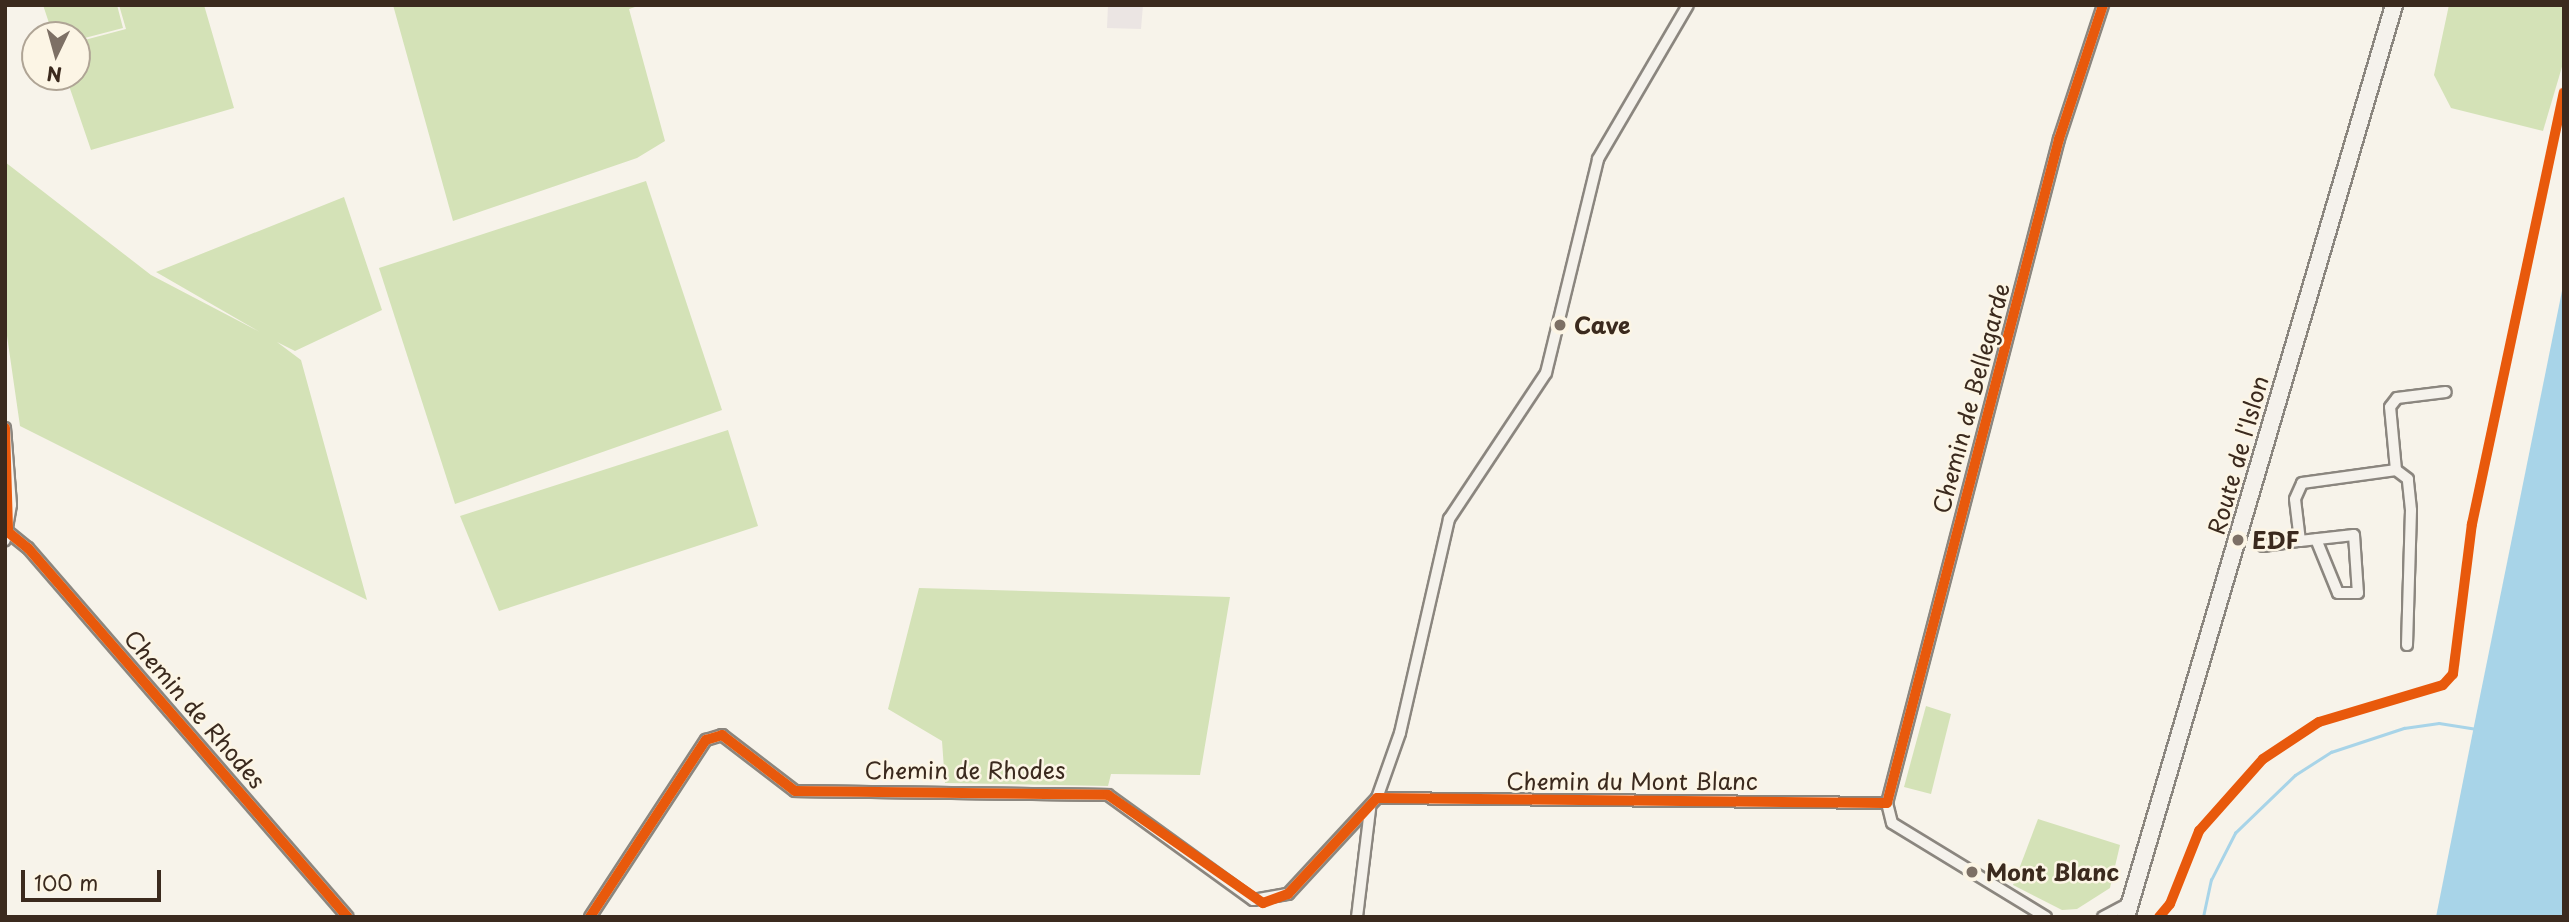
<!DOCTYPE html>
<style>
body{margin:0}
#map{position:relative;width:2569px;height:922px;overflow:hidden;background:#f7f3ea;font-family:"Playpen Sans",sans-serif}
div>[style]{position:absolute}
.built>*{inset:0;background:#ebe5e3}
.green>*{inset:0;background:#d4e2b7}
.water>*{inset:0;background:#a8d4e8}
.stream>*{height:2.5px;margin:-1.25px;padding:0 1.25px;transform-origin:1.25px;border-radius:1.25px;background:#a8d4e8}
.roads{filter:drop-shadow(2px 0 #8b867f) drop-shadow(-2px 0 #8b867f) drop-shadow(0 2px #8b867f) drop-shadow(0 -2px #8b867f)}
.street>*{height:10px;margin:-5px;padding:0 5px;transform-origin:5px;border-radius:5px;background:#f5f2ec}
.secondary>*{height:16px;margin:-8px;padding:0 8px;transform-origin:8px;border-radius:8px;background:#f5f2ec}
.cycleway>*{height:10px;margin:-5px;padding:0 5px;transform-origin:5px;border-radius:5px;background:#e8590c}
.dots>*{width:19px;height:19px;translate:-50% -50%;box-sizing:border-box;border:4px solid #fcf5e5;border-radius:50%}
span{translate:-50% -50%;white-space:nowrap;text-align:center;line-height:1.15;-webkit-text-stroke:5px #fcf5e5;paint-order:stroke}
.poi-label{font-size:23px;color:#3b2a1e;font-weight:700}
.left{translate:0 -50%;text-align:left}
.street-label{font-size:23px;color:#3b2a1e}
.frame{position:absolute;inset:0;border:7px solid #3b2a1e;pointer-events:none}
.north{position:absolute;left:21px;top:21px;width:70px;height:70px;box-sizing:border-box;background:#fcf5e5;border:2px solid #afa495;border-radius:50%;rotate:185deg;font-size:19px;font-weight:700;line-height:28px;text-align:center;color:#3b2a1e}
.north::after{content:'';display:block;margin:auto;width:24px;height:32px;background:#7d7065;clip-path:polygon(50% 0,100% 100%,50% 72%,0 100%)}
.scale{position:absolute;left:21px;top:870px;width:140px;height:32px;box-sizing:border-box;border:4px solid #3b2a1e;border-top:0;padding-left:9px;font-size:21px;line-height:24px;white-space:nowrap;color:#3b2a1e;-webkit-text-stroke:5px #fcf5e5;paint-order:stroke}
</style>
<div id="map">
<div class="built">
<div style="clip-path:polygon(1108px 5px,1143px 5px,1141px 29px,1107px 28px)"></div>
</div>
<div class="green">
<div style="clip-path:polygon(43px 5px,117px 5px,123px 28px,77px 40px,77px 35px,53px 35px)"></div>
<div style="clip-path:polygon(119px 5px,204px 5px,234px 108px,91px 150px,66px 77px,77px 77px,77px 42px,126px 29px)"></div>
<div style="clip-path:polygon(393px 5px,641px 5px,629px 9px,665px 141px,637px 158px,453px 221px)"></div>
<div style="clip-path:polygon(2449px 5px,2564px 5px,2564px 60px,2543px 131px,2451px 108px,2434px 75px)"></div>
<div style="clip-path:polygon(5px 162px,151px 275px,260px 332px,156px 272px,344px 197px,382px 310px,295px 351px,277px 342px,301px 360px,367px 600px,20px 426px,5px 322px)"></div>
<div style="clip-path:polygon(646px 181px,722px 410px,455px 504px,379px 268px)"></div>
<div style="clip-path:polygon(728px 430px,758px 526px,499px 611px,460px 516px)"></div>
<div style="clip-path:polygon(919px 588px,1230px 597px,1200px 775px,1111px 774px,1108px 786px,945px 783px,942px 741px,888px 709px)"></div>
<div style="clip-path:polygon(1926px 706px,1951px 714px,1931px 794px,1904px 787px)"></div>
<div style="clip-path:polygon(2038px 819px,2120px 845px,2110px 888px,2077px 909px,2062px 910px,2013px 885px)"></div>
</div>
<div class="water">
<div style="clip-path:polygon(2564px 281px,2564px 917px,2436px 917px,2475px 721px)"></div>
</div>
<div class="stream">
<div style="left:2203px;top:917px;width:38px;rotate:-78deg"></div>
<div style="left:2211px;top:880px;width:53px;rotate:-62.9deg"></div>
<div style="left:2235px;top:833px;width:83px;rotate:-44deg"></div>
<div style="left:2295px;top:775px;width:43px;rotate:-32.6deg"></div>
<div style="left:2331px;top:752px;width:77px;rotate:-18.2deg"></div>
<div style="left:2404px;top:728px;width:35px;rotate:-8deg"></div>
<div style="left:2439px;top:723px;width:38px;rotate:9deg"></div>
</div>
<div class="roads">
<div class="street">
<div style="left:5px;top:428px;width:77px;rotate:85.5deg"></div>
<div style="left:11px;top:505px;width:36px;rotate:100deg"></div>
<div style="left:8px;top:532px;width:26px;rotate:39deg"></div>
<div style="left:28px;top:548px;width:488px;rotate:49.1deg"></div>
<div style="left:2300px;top:541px;width:42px;rotate:-96.8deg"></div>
<div style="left:2295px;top:499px;width:17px;rotate:-66deg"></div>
<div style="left:2302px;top:483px;width:95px;rotate:-7.9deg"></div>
<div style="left:2263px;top:546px;width:37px;rotate:-8deg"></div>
<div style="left:2300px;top:541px;width:54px;rotate:-6.3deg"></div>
<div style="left:2354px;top:535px;width:58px;rotate:86.1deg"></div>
<div style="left:2358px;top:593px;width:20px;rotate:180deg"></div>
<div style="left:2338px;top:593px;width:58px;rotate:-112.2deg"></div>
<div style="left:2407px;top:645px;width:135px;rotate:-88.3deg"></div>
<div style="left:2411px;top:510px;width:31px;rotate:-96deg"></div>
<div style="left:2408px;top:479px;width:15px;rotate:-143deg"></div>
<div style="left:2396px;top:470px;width:63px;rotate:-95.4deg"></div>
<div style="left:2390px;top:407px;width:11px;rotate:-52deg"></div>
<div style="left:2397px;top:398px;width:49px;rotate:-7deg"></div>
<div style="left:1377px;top:798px;width:510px;rotate:0.56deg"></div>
<div style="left:590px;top:917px;width:212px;rotate:-56.8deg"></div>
<div style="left:706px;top:740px;width:17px;rotate:-17deg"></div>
<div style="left:722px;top:735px;width:92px;rotate:37.5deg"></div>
<div style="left:795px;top:791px;width:313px;rotate:0.7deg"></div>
<div style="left:1108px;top:795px;width:179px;rotate:35.9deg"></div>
<div style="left:1253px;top:900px;width:36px;rotate:-10deg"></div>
<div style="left:1288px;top:894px;width:131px;rotate:-47.2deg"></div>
<div style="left:1377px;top:798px;width:69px;rotate:-70.5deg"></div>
<div style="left:1400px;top:733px;width:220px;rotate:-77.1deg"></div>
<div style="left:1449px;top:519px;width:175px;rotate:-56.4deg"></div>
<div style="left:1546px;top:373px;width:220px;rotate:-76.3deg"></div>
<div style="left:1598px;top:159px;width:178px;rotate:-59.7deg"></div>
<div style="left:1357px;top:917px;width:109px;rotate:-83.1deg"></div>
<div style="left:2046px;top:917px;width:180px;rotate:-148.6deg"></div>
<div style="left:1892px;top:823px;width:21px;rotate:-104deg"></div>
<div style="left:1887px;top:803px;width:686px;rotate:-75.48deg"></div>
<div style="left:2059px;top:139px;width:141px;rotate:-71.8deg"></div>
<div style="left:2103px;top:917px;width:30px;rotate:-28deg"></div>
</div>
<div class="secondary">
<div style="left:2126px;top:917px;width:951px;rotate:-73.62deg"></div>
</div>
</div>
<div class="cycleway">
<div style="left:5px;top:428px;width:104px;rotate:88.3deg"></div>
<div style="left:8px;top:532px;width:26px;rotate:39deg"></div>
<div style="left:28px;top:548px;width:488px;rotate:49.1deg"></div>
<div style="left:590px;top:917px;width:212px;rotate:-56.8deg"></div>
<div style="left:706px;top:740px;width:17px;rotate:-17deg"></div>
<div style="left:722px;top:735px;width:92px;rotate:37.5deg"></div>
<div style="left:795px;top:791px;width:313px;rotate:0.7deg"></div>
<div style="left:1108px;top:795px;width:189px;rotate:34.9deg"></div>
<div style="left:1263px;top:903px;width:27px;rotate:-20deg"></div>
<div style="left:1288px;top:894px;width:131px;rotate:-47.2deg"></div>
<div style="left:1377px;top:798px;width:510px;rotate:0.56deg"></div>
<div style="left:1887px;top:803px;width:686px;rotate:-75.48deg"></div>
<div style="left:2059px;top:139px;width:141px;rotate:-71.8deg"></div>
<div style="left:2159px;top:917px;width:17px;rotate:-50deg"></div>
<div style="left:2170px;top:904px;width:79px;rotate:-68.3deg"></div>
<div style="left:2199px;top:831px;width:96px;rotate:-48.4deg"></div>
<div style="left:2263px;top:759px;width:67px;rotate:-33.5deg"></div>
<div style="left:2319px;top:722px;width:129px;rotate:-16.6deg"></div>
<div style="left:2443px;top:685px;width:15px;rotate:-48deg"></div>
<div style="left:2453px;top:674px;width:151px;rotate:-82.8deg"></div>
<div style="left:2472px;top:524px;width:441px;rotate:-78deg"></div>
</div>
<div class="dots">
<div style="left:1560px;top:325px;background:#7d7065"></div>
<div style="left:2238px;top:540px;background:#7d7065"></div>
<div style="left:1972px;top:872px;background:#7d7065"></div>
</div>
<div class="poi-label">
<span class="left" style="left:1574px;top:325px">Cave</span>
<span class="left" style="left:2252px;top:540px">EDF</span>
<span class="left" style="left:1986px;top:872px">Mont Blanc</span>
</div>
<div class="street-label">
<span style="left:1971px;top:398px;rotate:-75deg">Chemin de Bellegarde</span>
<span style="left:2238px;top:455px;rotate:-74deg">Route de l'Islon</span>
<span style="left:195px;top:709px;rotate:49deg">Chemin de Rhodes</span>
<span style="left:965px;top:770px">Chemin de Rhodes</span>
<span style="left:1632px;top:781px">Chemin du Mont Blanc</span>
</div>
<div class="frame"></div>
<div class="north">N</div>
<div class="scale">100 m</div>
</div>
